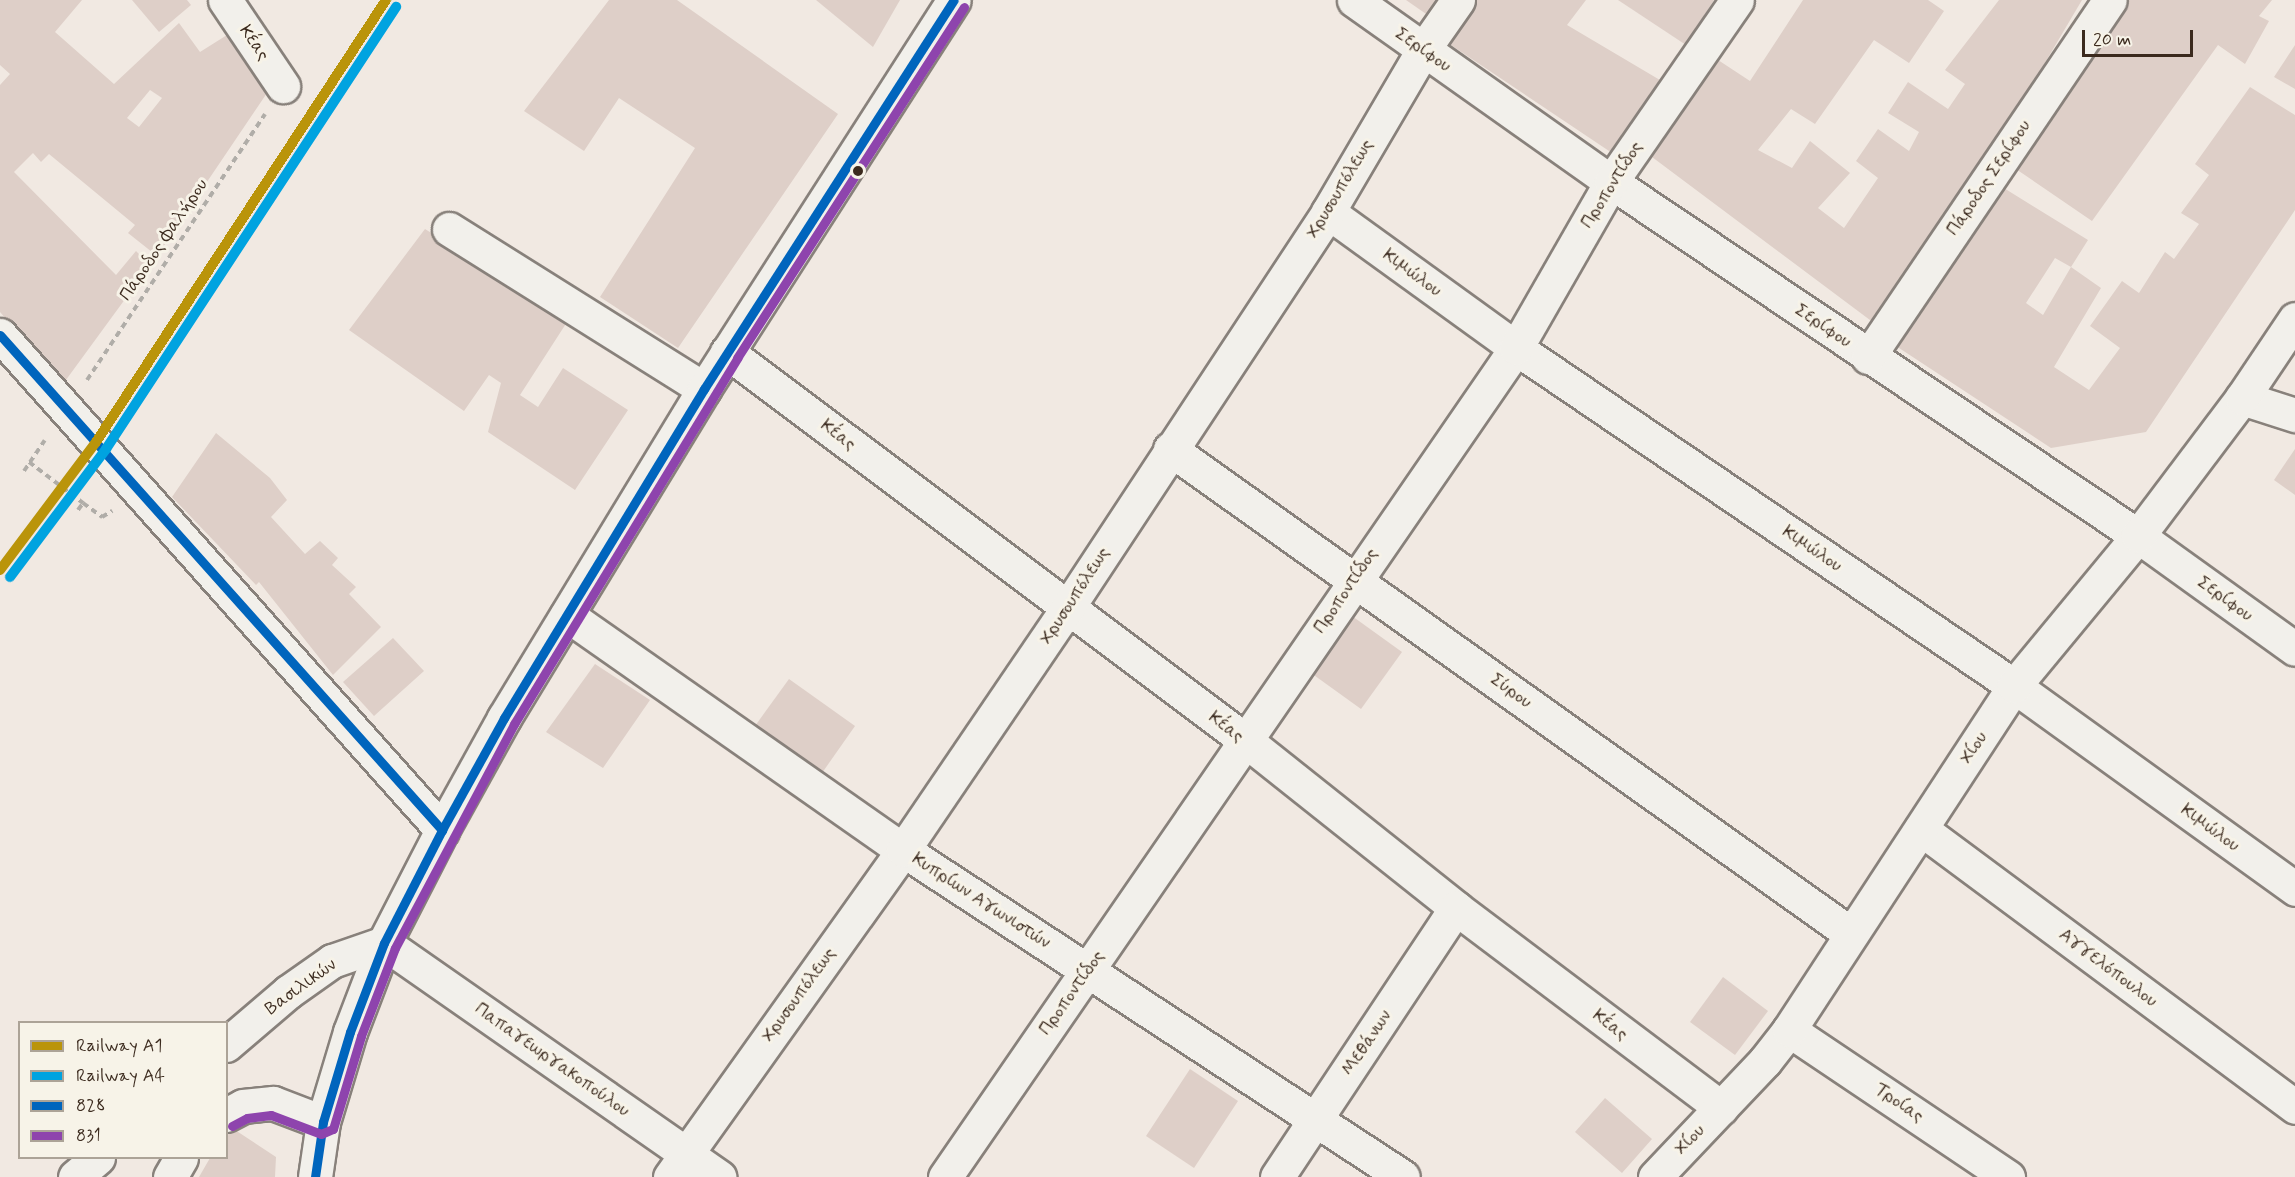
<!DOCTYPE html>
<meta charset="utf-8">
<style>
body{margin:0}
#map{position:relative;width:2295px;height:1177px;overflow:hidden;background:#f1e9e2;font-family:Mynerve,sans-serif}
div>[style]{position:absolute}
.building>*{inset:0;background:#decfc8}
.path>*{height:4px;margin-top:-2px;transform-origin:0;background:repeating-linear-gradient(90deg,#b0ada8 0 6px,transparent 0 10.5px)}
.roads{filter:drop-shadow(2px 0 #88817b) drop-shadow(-2px 0 #88817b) drop-shadow(0 2px #88817b) drop-shadow(0 -2px #88817b)}
.minor>*{height:33px;margin:-16.5px;padding:0 16.5px;transform-origin:16.5px;border-radius:16.5px;background:#f2f0eb}
.bus-1>*{height:9px;margin:-4.5px;padding:0 4.5px;transform-origin:4.5px;border-radius:4.5px;background:#0065bd}
.bus-2>*{height:9px;margin:-4.5px;padding:0 4.5px;transform-origin:4.5px;border-radius:4.5px;background:#8e44ad}
.rail-1>*{height:10px;margin:-5px;padding:0 5px;transform-origin:5px;border-radius:5px;background:#ba940a}
.rail-2>*{height:10px;margin:-5px;padding:0 5px;transform-origin:5px;border-radius:5px;background:#00a3e0}
.dots>*{width:16px;height:16px;translate:-50% -50%;box-sizing:border-box;border:3px solid #f7f3e8;border-radius:50%}
span{translate:-50% -50%;white-space:nowrap;text-align:center;line-height:1.15;-webkit-text-stroke:6px #f7f3e8;paint-order:stroke}
.street-label{font-size:18px;color:#3b2a1e}
.legend{position:absolute;left:18px;top:1021px;width:210px;height:138px;box-sizing:border-box;background:#f7f3e8;border:2px solid #aca397;margin:0;padding:8px 10px;list-style:none;font-size:18px;color:#3b2a1e}
.legend li{display:flex;align-items:center;gap:12px;height:30px}
.legend b{width:30px;border:2px solid #aca397}
.scale{position:absolute;left:2082px;top:30px;width:111px;height:27px;box-sizing:border-box;border:3px solid #3b2a1e;border-top:0;padding-left:8px;font-size:18px;line-height:21px;white-space:nowrap;color:#3b2a1e;-webkit-text-stroke:4px #f7f3e8;paint-order:stroke}
</style>
<div id="map">
<div class="building">
<div style="clip-path:polygon(evenodd,0 0,82px 0,55px 32px,114px 84px,179px 23px,200px 52px,227px 35px,267px 93px,157px 256px,128px 233px,135px 225px,49px 154px,41px 162px,33px 153px,14px 172px,116px 275px,136px 251px,150px 265px,63px 384px,0 312px,0 85px,10px 74px,0 65px,0 0,150px 90px,162px 98px,139px 127px,127px 118px,150px 90px)"></div>
<div style="clip-path:polygon(132px 0,187px 0,191px 5px,159px 32px)"></div>
<div style="clip-path:polygon(609px 0,677px 0,838px 114px,678px 348px,600px 297px,695px 148px,619px 98px,584px 151px,524px 111px)"></div>
<div style="clip-path:polygon(816px 0,900px 0,873px 47px)"></div>
<div style="clip-path:polygon(1406px 0,1440px 0,1429px 16px)"></div>
<div style="clip-path:polygon(1468px 0,1586px 0,1567px 25px,1665px 83px,1618px 157px,1442px 39px)"></div>
<div style="clip-path:polygon(1618px 0,1714px 0,1686px 45px)"></div>
<div style="clip-path:polygon(1803px 0,1928px 0,1944px 11px,1909px 63px,1874px 40px,1815px 124px,1791px 109px,1758px 150px,1792px 168px,1810px 141px,1850px 173px,1818px 208px,1844px 228px,1878px 178px,1856px 161px,1878px 129px,1909px 151px,1919px 132px,1888px 113px,1908px 82px,1948px 109px,1965px 84px,1945px 70px,1999px 0,2082px 0,2033px 83px,1874px 323px,1652px 157px,1715px 58px,1750px 81px)"></div>
<div style="clip-path:polygon(2128px 0,2272px 0,2259px 16px,2269px 21px,2245px 64px,2218px 45px,2092px 221px,2013px 167px)"></div>
<div style="clip-path:polygon(2295px 45px,2295px 89px,2274px 77px)"></div>
<div style="clip-path:polygon(2250px 87px,2295px 115px,2295px 210px,2146px 432px,2051px 448px,1893px 344px,1999px 185px,2088px 240px,2071px 267px,2055px 258px,2026px 303px,2043px 315px,2071px 267px,2101px 288px,2054px 367px,2089px 390px,2120px 348px,2090px 326px,2122px 281px,2139px 293px,2165px 252px,2174px 259px,2199px 224px,2181px 213px,2209px 175px,2195px 164px)"></div>
<div style="clip-path:polygon(425px 229px,569px 319px,520px 395px,538px 407px,563px 368px,628px 410px,575px 490px,488px 432px,501px 383px,489px 375px,464px 411px,349px 330px)"></div>
<div style="clip-path:polygon(216px 433px,270px 478px,287px 500px,271px 517px,305px 554px,320px 541px,338px 558px,332px 565px,356px 587px,349px 594px,381px 627px,333px 675px,259px 582px,256px 585px,172px 497px)"></div>
<div style="clip-path:polygon(2295px 449px,2295px 495px,2274px 480px)"></div>
<div style="clip-path:polygon(1352px 616px,1402px 652px,1361px 709px,1311px 673px)"></div>
<div style="clip-path:polygon(393px 638px,424px 671px,374px 716px,343px 682px)"></div>
<div style="clip-path:polygon(595px 664px,650px 700px,603px 768px,546px 732px)"></div>
<div style="clip-path:polygon(789px 679px,855px 726px,822px 773px,755px 726px)"></div>
<div style="clip-path:polygon(1723px 977px,1768px 1011px,1735px 1055px,1690px 1022px)"></div>
<div style="clip-path:polygon(1190px 1069px,1238px 1101px,1194px 1168px,1146px 1136px)"></div>
<div style="clip-path:polygon(1605px 1098px,1652px 1139px,1622px 1173px,1575px 1132px)"></div>
<div style="clip-path:polygon(229px 1126px,276px 1157px,275px 1177px,199px 1177px,210px 1158px,226px 1158px)"></div>
</div>
<div class="path">
<div style="left:87px;top:380px;width:320px;rotate:-56.2deg"></div>
<div style="left:29px;top:462px;width:68px;rotate:37.2deg"></div>
<div style="left:24px;top:471px;width:37px;rotate:-56deg"></div>
<div style="left:78px;top:510px;width:9px;rotate:-54deg"></div>
<div style="left:83px;top:503px;width:24px;rotate:36deg"></div>
<div style="left:102px;top:517px;width:12px;rotate:-31deg"></div>
</div>
<div class="roads">
<div class="minor">
<div style="left:225px;top:0;width:104px;rotate:56deg"></div>
<div style="left:1354px;top:0;width:315px;rotate:35.3deg"></div>
<div style="left:1611px;top:182px;width:635px;rotate:33.89deg"></div>
<div style="left:2138px;top:536px;width:193px;rotate:35.7deg"></div>
<div style="left:1328px;top:212px;width:232px;rotate:35.9deg"></div>
<div style="left:1516px;top:348px;width:602px;rotate:34.17deg"></div>
<div style="left:2014px;top:686px;width:347px;rotate:35.8deg"></div>
<div style="left:449px;top:229px;width:301px;rotate:32.1deg"></div>
<div style="left:0;top:335px;width:664px;rotate:48.24deg"></div>
<div style="left:727px;top:352px;width:647px;rotate:36.83deg"></div>
<div style="left:1245px;top:740px;width:270px;rotate:38.5deg"></div>
<div style="left:1456px;top:908px;width:332px;rotate:37deg"></div>
<div style="left:1868px;top:357px;width:431px;rotate:-55.9deg"></div>
<div style="left:2242px;top:398px;width:56px;rotate:17.8deg"></div>
<div style="left:1170px;top:449px;width:836px;rotate:35.46deg"></div>
<div style="left:567px;top:615px;width:410px;rotate:35deg"></div>
<div style="left:903px;top:850px;width:597px;rotate:33.18deg"></div>
<div style="left:1921px;top:829px;width:466px;rotate:36.6deg"></div>
<div style="left:1789px;top:1030px;width:264px;rotate:33.9deg"></div>
<div style="left:226px;top:1045px;width:82px;rotate:-40.5deg"></div>
<div style="left:288px;top:992px;width:54px;rotate:-35.2deg"></div>
<div style="left:332px;top:961px;width:55px;rotate:-19.1deg"></div>
<div style="left:384px;top:943px;width:409px;rotate:34.9deg"></div>
<div style="left:226px;top:1115px;width:19px;rotate:-28deg"></div>
<div style="left:243px;top:1106px;width:30px;rotate:-6deg"></div>
<div style="left:273px;top:1103px;width:53px;rotate:20.8deg"></div>
<div style="left:75px;top:1177px;width:30px;rotate:-40deg"></div>
<div style="left:170px;top:1177px;width:22px;rotate:-60deg"></div>
<div style="left:315px;top:1177px;width:56px;rotate:-81.7deg"></div>
<div style="left:323px;top:1122px;width:94px;rotate:-73.3deg"></div>
<div style="left:350px;top:1032px;width:95px;rotate:-69.1deg"></div>
<div style="left:384px;top:943px;width:127px;rotate:-62.8deg"></div>
<div style="left:442px;top:830px;width:128px;rotate:-61deg"></div>
<div style="left:504px;top:718px;width:385px;rotate:-58.7deg"></div>
<div style="left:704px;top:389px;width:462px;rotate:-57.3deg"></div>
<div style="left:670px;top:1177px;width:402px;rotate:-54.5deg"></div>
<div style="left:903px;top:850px;width:294px;rotate:-55.8deg"></div>
<div style="left:1068px;top:607px;width:473px;rotate:-56.6deg"></div>
<div style="left:1328px;top:212px;width:188px;rotate:-59.6deg"></div>
<div style="left:1423px;top:50px;width:61px;rotate:-55deg"></div>
<div style="left:945px;top:1177px;width:1007px;rotate:-55.44deg"></div>
<div style="left:1516px;top:348px;width:191px;rotate:-60.2deg"></div>
<div style="left:1611px;top:182px;width:221px;rotate:-55.3deg"></div>
<div style="left:1277px;top:1177px;width:323px;rotate:-56.4deg"></div>
<div style="left:1655px;top:1177px;width:160px;rotate:-46.5deg"></div>
<div style="left:1765px;top:1061px;width:39px;rotate:-52deg"></div>
<div style="left:1789px;top:1030px;width:411px;rotate:-56.8deg"></div>
<div style="left:2014px;top:686px;width:195px;rotate:-50.4deg"></div>
<div style="left:2138px;top:536px;width:173px;rotate:-53deg"></div>
<div style="left:2242px;top:398px;width:95px;rotate:-56.1deg"></div>
</div>
</div>
<div class="bus-1">
<div style="left:0;top:335px;width:664px;rotate:48.24deg"></div>
<div style="left:315px;top:1177px;width:56px;rotate:-81.7deg"></div>
<div style="left:323px;top:1122px;width:94px;rotate:-73.3deg"></div>
<div style="left:350px;top:1032px;width:95px;rotate:-69.1deg"></div>
<div style="left:384px;top:943px;width:127px;rotate:-62.8deg"></div>
<div style="left:442px;top:830px;width:128px;rotate:-61deg"></div>
<div style="left:504px;top:718px;width:385px;rotate:-58.7deg"></div>
<div style="left:704px;top:389px;width:462px;rotate:-57.3deg"></div>
</div>
<div class="bus-2">
<div style="left:232px;top:1126px;width:17px;rotate:-28deg"></div>
<div style="left:247px;top:1118px;width:24px;rotate:-7deg"></div>
<div style="left:271px;top:1115px;width:53px;rotate:20.8deg"></div>
<div style="left:321px;top:1134px;width:13px;rotate:-23deg"></div>
<div style="left:333px;top:1129px;width:97px;rotate:-73.2deg"></div>
<div style="left:361px;top:1036px;width:94px;rotate:-68.9deg"></div>
<div style="left:395px;top:948px;width:254px;rotate:-62deg"></div>
<div style="left:514px;top:724px;width:429px;rotate:-58.6deg"></div>
<div style="left:737px;top:358px;width:418px;rotate:-57.1deg"></div>
</div>
<div class="rail-1">
<div style="left:0;top:570px;width:160px;rotate:-53.1deg"></div>
<div style="left:96px;top:442px;width:529px;rotate:-56.73deg"></div>
</div>
<div class="rail-2">
<div style="left:10px;top:577px;width:160px;rotate:-53.1deg"></div>
<div style="left:106px;top:449px;width:529px;rotate:-56.73deg"></div>
</div>
<div class="dots">
<div style="left:858px;top:171px;background:#3b2a1e"></div>
</div>
<div class="street-label">
<span style="left:254px;top:43px;rotate:56deg">Κέας</span>
<span style="left:1423px;top:50px;rotate:35deg">Σερίφου</span>
<span style="left:1989px;top:178px;rotate:-56deg">Πάροδος Σερίφου</span>
<span style="left:1612px;top:185px;rotate:-58deg">Προποντίδος</span>
<span style="left:1340px;top:189px;rotate:-59deg">Χρυσουπόλεως</span>
<span style="left:164px;top:240px;rotate:-56deg">Πάροδος Φαλήρου</span>
<span style="left:1412px;top:273px;rotate:36deg">Κιμώλου</span>
<span style="left:1823px;top:326px;rotate:34deg">Σερίφου</span>
<span style="left:838px;top:435px;rotate:37deg">Κέας</span>
<span style="left:1812px;top:549px;rotate:34deg">Κιμώλου</span>
<span style="left:1346px;top:591px;rotate:-56deg">Προποντίδος</span>
<span style="left:1075px;top:596px;rotate:-57deg">Χρυσουπόλεως</span>
<span style="left:2225px;top:599px;rotate:36deg">Σερίφου</span>
<span style="left:1511px;top:691px;rotate:36deg">Σύρου</span>
<span style="left:1226px;top:727px;rotate:37deg">Κέας</span>
<span style="left:1974px;top:748px;rotate:-57deg">Χίου</span>
<span style="left:2210px;top:828px;rotate:36deg">Κιμώλου</span>
<span style="left:981px;top:901px;rotate:33deg">Κυπρίων Αγωνιστών</span>
<span style="left:2108px;top:968px;rotate:37deg">Αγγελόπουλου</span>
<span style="left:301px;top:987px;rotate:-36deg">Βασιλικών</span>
<span style="left:1072px;top:993px;rotate:-55deg">Προποντίδος</span>
<span style="left:799px;top:995px;rotate:-54deg">Χρυσουπόλεως</span>
<span style="left:1610px;top:1025px;rotate:37deg">Κέας</span>
<span style="left:1367px;top:1043px;rotate:-56deg">Μεθάνων</span>
<span style="left:552px;top:1060px;rotate:35deg">Παπαγεωργακοπούλου</span>
<span style="left:1899px;top:1103px;rotate:34deg">Τροίας</span>
<span style="left:1690px;top:1140px;rotate:-46deg">Χίου</span>
</div>
<ul class="legend">
<li><b style="height:8px;background:#ba940a"></b>Railway A1</li>
<li><b style="height:8px;background:#00a3e0"></b>Railway A4</li>
<li><b style="height:8px;background:#0065bd"></b>828</li>
<li><b style="height:8px;background:#8e44ad"></b>831</li>
</ul>
<div class="scale">20 m</div>
</div>
